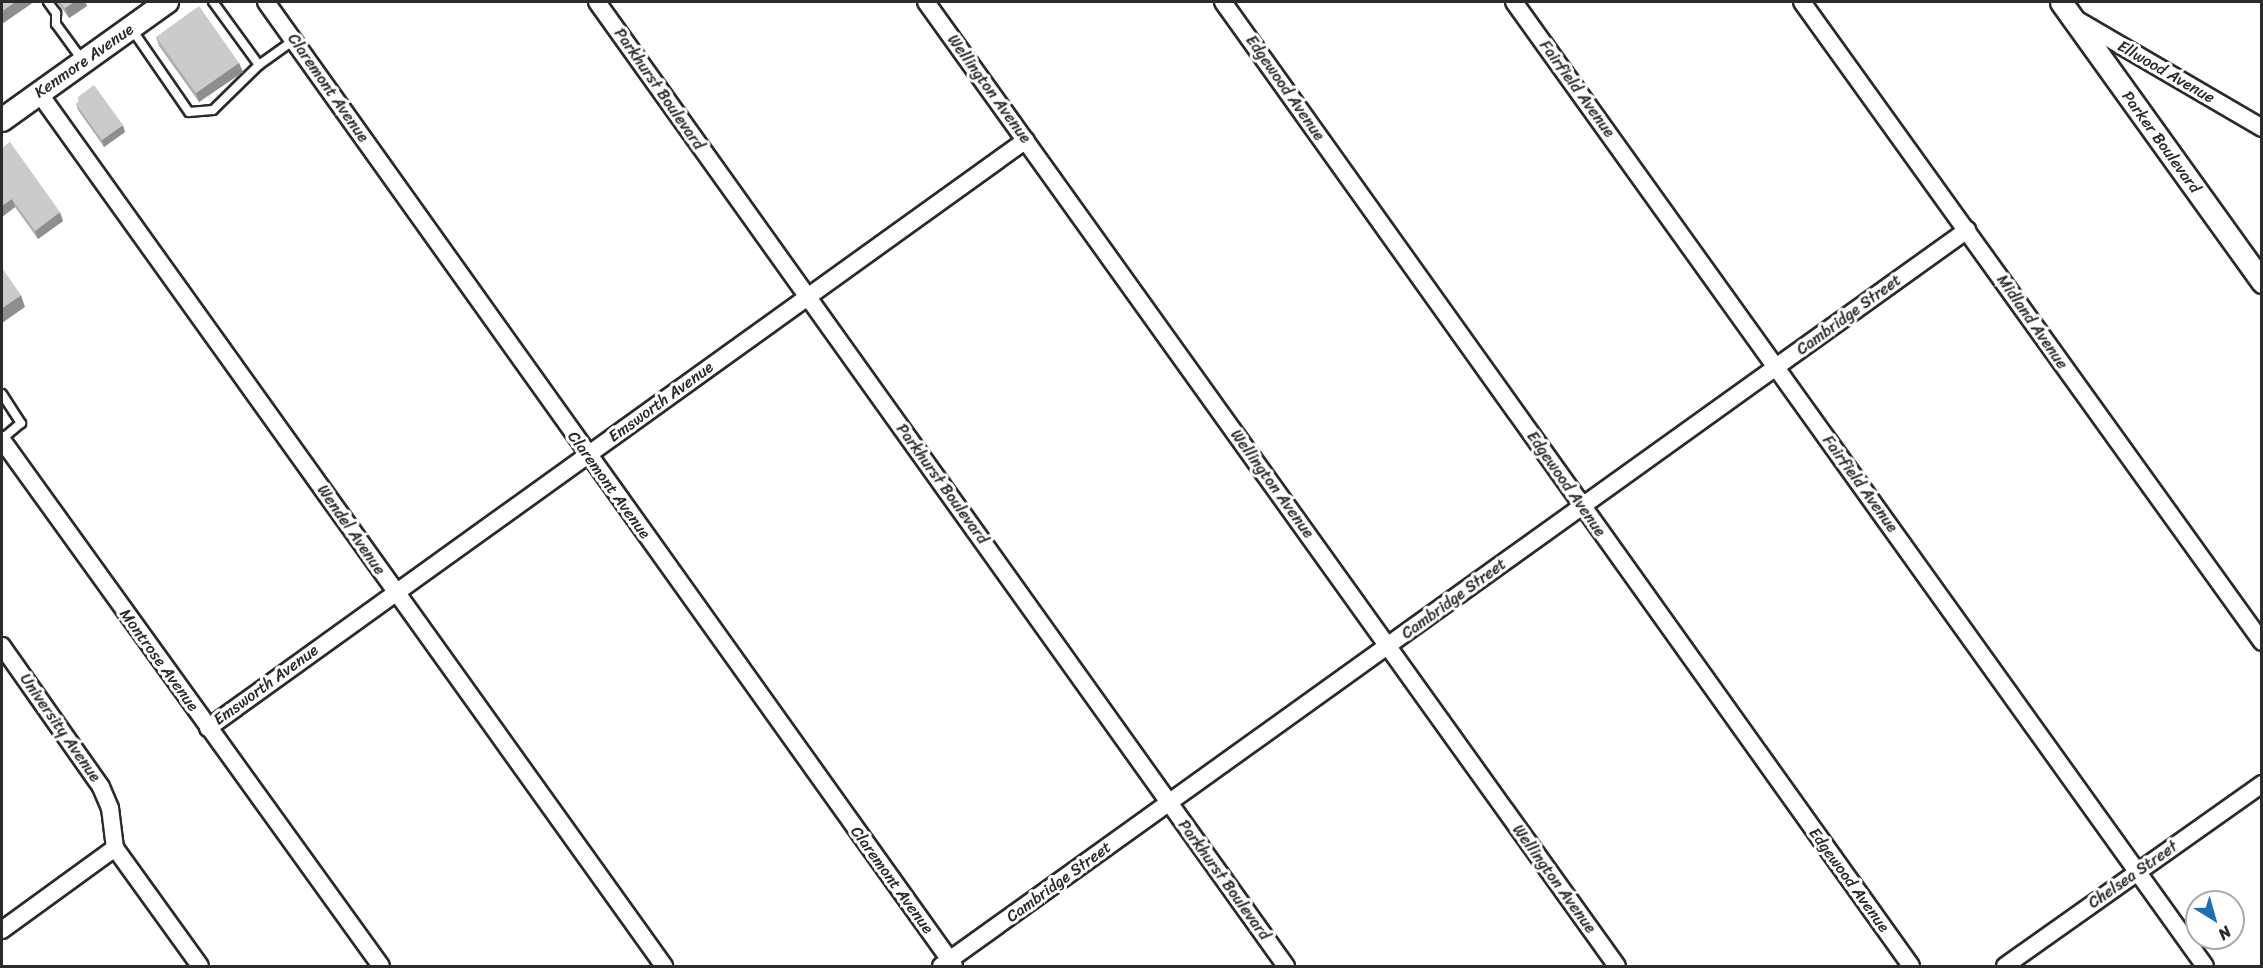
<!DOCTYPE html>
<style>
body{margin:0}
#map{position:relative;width:2263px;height:968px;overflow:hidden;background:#fff;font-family:Sriracha,sans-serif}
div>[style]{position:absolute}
.roads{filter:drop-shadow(2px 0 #2b2b2b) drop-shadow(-2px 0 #2b2b2b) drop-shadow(0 2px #2b2b2b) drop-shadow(0 -2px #2b2b2b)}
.service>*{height:8px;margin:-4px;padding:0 4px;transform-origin:4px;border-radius:4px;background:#fff}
.minor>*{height:16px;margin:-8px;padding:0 8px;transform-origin:8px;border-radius:8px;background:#fff}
.tertiary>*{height:21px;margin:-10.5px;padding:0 10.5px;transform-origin:10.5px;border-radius:10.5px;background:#fff}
.secondary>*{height:22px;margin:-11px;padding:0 11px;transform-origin:11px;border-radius:11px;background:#fff}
.wall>*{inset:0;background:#afafaf}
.shaded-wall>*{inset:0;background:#8e8e8e}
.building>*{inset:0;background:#cbcbcb}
span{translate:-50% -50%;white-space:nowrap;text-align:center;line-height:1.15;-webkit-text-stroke:6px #fff;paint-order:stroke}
.street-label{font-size:16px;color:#2b2b2b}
.frame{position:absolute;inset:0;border:3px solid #2b2b2b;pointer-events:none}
.north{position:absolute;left:2185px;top:890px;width:60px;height:60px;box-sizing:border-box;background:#fff;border:2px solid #aaa;border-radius:50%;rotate:143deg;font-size:16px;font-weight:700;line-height:24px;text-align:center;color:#2b2b2b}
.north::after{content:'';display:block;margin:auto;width:21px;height:27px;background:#1f6fb2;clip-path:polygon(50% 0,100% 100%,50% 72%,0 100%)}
</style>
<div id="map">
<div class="roads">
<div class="service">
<div style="left:48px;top:2px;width:14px;rotate:54deg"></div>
<div style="left:56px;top:13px;width:11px;rotate:90deg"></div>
<div style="left:56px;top:24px;width:46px;rotate:53.9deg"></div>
<div style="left:131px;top:28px;width:102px;rotate:55.4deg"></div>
<div style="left:189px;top:112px;width:24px;rotate:-5deg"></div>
<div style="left:213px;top:110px;width:64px;rotate:-44.4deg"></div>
<div style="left:259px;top:65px;width:78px;rotate:-126.1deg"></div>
<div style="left:259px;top:65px;width:43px;rotate:-35.5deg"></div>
<div style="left:2px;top:394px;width:35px;rotate:57deg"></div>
<div style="left:21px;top:423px;width:25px;rotate:140deg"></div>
</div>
<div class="minor">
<div style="left:266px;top:2px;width:1184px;rotate:54.48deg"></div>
<div style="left:597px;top:2px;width:1185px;rotate:54.45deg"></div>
<div style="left:926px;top:2px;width:1186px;rotate:54.37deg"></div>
<div style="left:1223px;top:2px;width:1184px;rotate:54.48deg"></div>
<div style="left:1514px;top:2px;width:1186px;rotate:54.37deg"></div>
<div style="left:1802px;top:2px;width:788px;rotate:54.29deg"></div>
<div style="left:2074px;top:18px;width:218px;rotate:30.3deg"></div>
<div style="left:39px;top:93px;width:1074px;rotate:54.4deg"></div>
<div style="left:2px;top:440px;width:648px;rotate:54.23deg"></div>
<div style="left:2px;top:646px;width:172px;rotate:54.9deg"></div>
<div style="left:101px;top:787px;width:23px;rotate:67deg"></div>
<div style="left:110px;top:808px;width:40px;rotate:82.9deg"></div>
<div style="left:115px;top:848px;width:145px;rotate:54.2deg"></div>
<div style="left:208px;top:728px;width:1007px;rotate:-35.71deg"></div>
<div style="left:2px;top:930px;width:140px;rotate:-36deg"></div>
<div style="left:941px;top:966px;width:1263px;rotate:-35.65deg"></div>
<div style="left:2005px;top:966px;width:315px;rotate:-35.3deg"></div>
</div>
<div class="tertiary">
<div style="left:2061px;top:2px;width:345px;rotate:54.3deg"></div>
</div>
<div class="secondary">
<div style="left:2px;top:120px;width:203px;rotate:-35.6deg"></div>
</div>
</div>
<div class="wall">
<div style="clip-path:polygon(57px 2px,85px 2px,87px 6px,69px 18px)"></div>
<div style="clip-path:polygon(156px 37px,239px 63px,243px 72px,199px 102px,159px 46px)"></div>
<div style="clip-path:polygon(78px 97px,125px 132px,104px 147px,78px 110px,76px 104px,79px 101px)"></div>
<div style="clip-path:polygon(2px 148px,63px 221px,38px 239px,15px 207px,2px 217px)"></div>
</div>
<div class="shaded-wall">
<div style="clip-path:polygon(15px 2px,34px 2px,2px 24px,2px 11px)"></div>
<div style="clip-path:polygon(74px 2px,85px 2px,87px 6px,69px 18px,65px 8px)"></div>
<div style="clip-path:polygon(239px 63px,243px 72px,199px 102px,196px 93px)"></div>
<div style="clip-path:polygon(123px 125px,125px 132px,104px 147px,102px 140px)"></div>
<div style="clip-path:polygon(12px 199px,15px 207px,2px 217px,2px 206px)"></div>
<div style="clip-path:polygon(60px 212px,63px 221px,38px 239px,35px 231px)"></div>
<div style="clip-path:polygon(21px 295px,25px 307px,2px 323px,2px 308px)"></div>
</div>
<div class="building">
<div style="clip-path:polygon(2px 2px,15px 2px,2px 11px)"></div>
<div style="clip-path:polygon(60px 2px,74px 2px,65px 8px)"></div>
<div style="clip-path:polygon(199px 6px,239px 63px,196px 93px,156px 37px)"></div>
<div style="clip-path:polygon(94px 85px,123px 125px,102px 140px,76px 104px,80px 101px,78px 97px)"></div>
<div style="clip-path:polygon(10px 142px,60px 212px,35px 231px,12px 199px,2px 206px,2px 148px)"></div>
<div style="clip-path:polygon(2px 268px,21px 295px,2px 308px)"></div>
</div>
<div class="street-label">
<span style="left:84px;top:61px;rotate:-35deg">Kenmore Avenue</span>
<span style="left:2166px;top:72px;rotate:30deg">Ellwood Avenue</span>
<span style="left:328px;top:88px;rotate:55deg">Claremont Avenue</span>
<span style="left:1285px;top:88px;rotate:55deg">Edgewood Avenue</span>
<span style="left:659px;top:89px;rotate:55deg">Parkhurst Boulevard</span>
<span style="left:989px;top:89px;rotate:54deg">Wellington Avenue</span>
<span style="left:1577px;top:89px;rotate:54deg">Fairfield Avenue</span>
<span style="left:2161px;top:142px;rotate:54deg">Parker Boulevard</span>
<span style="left:1849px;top:315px;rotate:-36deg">Cambridge Street</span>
<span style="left:2032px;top:322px;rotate:55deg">Midland Avenue</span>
<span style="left:661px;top:402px;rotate:-36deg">Emsworth Avenue</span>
<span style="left:942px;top:484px;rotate:54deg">Parkhurst Boulevard</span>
<span style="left:1272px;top:484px;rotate:54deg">Wellington Avenue</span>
<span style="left:1566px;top:484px;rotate:55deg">Edgewood Avenue</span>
<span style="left:1860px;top:484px;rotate:54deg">Fairfield Avenue</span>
<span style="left:609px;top:485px;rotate:54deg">Claremont Avenue</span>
<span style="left:351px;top:530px;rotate:55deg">Wendel Avenue</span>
<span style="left:1454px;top:599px;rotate:-36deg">Cambridge Street</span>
<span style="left:159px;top:660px;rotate:54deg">Montrose Avenue</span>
<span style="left:266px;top:685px;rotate:-36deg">Emsworth Avenue</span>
<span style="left:60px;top:728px;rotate:55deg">University Avenue</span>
<span style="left:2133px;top:875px;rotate:-35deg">Chelsea Street</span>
<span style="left:1554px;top:879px;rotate:54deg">Wellington Avenue</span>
<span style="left:892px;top:880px;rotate:54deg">Claremont Avenue</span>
<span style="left:1224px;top:880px;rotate:54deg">Parkhurst Boulevard</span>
<span style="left:1849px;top:880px;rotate:54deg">Edgewood Avenue</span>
<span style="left:1059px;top:882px;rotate:-36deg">Cambridge Street</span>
</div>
<div class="frame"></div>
<div class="north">N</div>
</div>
